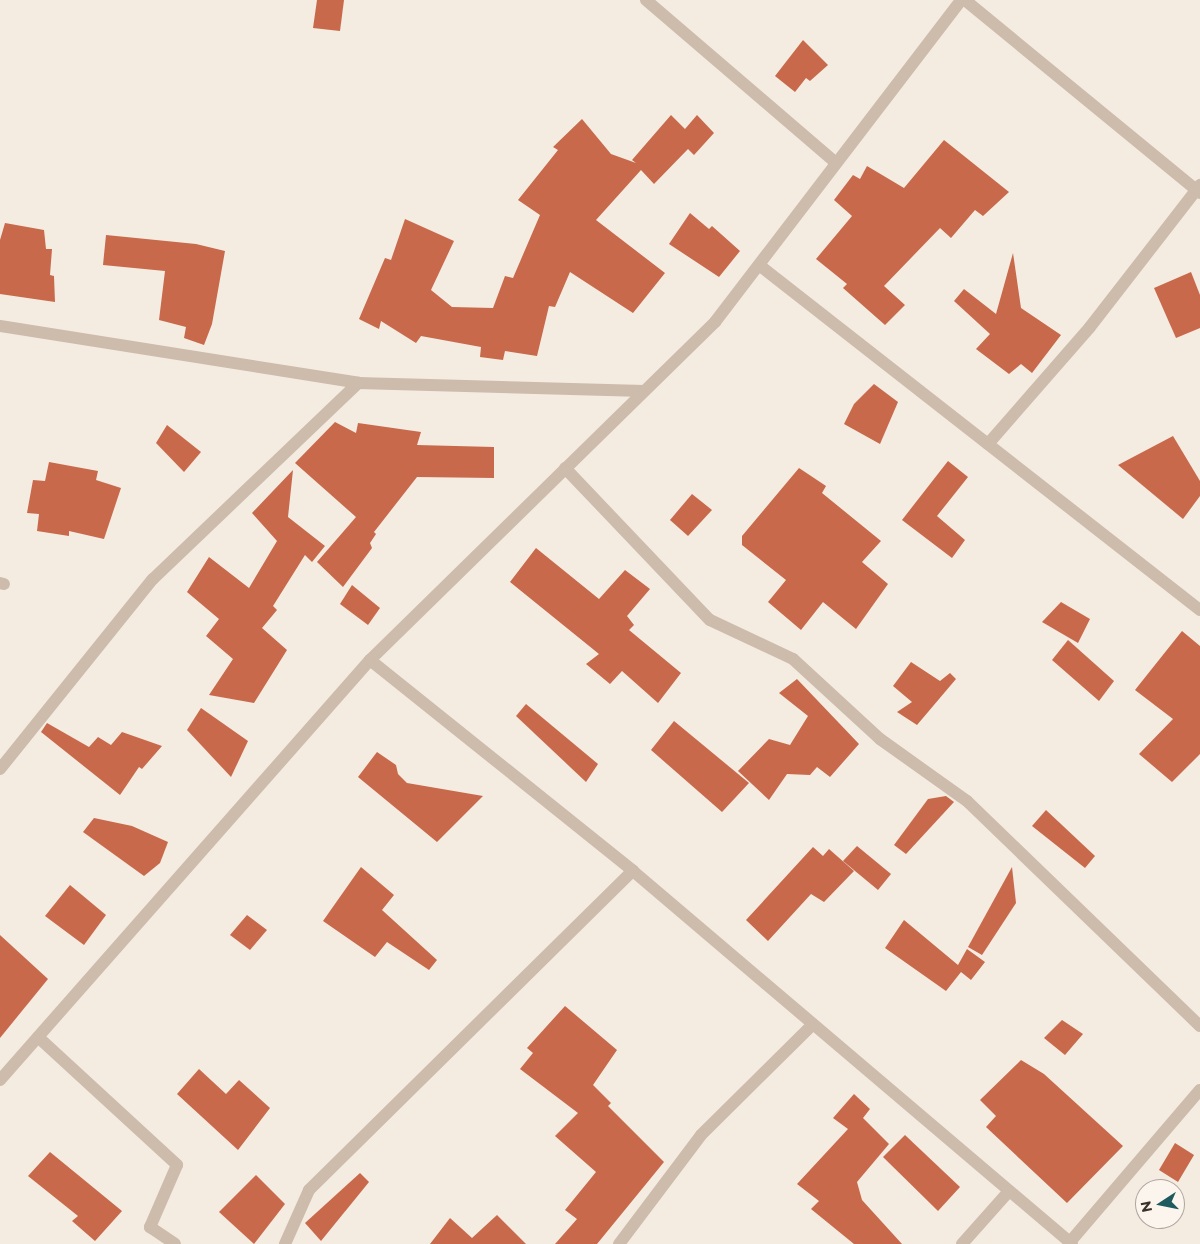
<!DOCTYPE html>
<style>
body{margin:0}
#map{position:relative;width:1200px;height:1244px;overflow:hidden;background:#f4ebe1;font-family:Montserrat,sans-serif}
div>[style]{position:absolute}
.building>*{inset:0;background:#c8694b}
.street>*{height:12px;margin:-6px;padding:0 6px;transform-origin:6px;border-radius:6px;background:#cdbbac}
span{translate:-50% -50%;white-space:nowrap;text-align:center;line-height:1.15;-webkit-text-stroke:4px #fbf5ee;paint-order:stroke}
.north{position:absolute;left:1135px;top:1179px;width:50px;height:50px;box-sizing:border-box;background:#fbf5ee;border:1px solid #aea6a0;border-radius:50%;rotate:259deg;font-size:14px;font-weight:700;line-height:20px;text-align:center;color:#3b302b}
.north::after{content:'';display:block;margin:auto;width:18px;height:22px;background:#1f5a5e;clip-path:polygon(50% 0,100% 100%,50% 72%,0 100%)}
</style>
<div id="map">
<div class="building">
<div style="clip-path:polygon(317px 0,344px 0,340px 31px,313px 28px)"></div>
<div style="clip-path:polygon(803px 40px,828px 65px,810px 81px,806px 78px,795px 92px,775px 76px)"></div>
<div style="clip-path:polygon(671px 115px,685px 129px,697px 115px,714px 133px,694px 155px,688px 149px,654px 184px,641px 170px,596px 220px,665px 273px,633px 313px,570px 272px,555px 307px,549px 306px,537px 356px,505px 351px,503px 360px,480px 357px,481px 347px,421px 336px,416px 343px,381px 321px,379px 329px,359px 319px,385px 258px,391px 260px,405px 219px,454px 241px,431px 290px,452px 307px,493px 308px,505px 276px,513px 278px,540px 215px,518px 200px,558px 150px,553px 147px,582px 119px,611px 154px,636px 163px,632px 160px)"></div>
<div style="clip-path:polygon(944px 140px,1009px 192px,983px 216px,975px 210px,951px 238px,940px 228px,884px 286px,905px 305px,885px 325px,843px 288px,847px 284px,816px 259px,852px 216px,834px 200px,853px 175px,860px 179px,867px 166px,904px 188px)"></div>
<div style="clip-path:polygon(690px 213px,709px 229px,712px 226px,740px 251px,719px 277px,669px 244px)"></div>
<div style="clip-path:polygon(5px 223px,44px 230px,46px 249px,52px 249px,50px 275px,54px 276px,55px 302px,0 294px,0 240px)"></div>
<div style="clip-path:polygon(106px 235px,196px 244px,225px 251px,212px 324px,204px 345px,184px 338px,186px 327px,159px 320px,165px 271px,103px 265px)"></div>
<div style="clip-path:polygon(1013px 253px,1021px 308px,1061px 335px,1032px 373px,1021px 364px,1009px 374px,976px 349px,990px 334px,954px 301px,964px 289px,996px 314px)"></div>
<div style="clip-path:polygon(1191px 272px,1200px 295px,1200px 328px,1176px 338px,1154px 288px)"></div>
<div style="clip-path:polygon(874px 384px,898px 402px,880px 444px,844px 424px,854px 404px)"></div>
<div style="clip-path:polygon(335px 422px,356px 433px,358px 423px,421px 432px,417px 445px,494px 447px,494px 478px,417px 477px,374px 532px,376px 534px,370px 543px,372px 548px,343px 587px,317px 562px,356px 517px,295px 463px)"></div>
<div style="clip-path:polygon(167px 425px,201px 452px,184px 472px,156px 443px)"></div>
<div style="clip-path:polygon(1173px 436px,1200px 481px,1200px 496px,1183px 519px,1118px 465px)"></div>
<div style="clip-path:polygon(948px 461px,968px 477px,937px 516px,965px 540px,952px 558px,902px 520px)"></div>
<div style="clip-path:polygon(49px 462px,98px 471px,96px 480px,121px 488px,104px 539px,69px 531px,69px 536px,37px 531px,39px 514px,27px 513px,33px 480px,45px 481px)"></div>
<div style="clip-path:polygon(799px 468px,826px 486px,822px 493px,881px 541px,862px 562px,888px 584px,856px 629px,823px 602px,801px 630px,768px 602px,786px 580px,742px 545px,742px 536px)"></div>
<div style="clip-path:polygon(293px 470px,288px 517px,325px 546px,312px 562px,305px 555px,273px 606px,277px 610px,262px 628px,287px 650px,254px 703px,209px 695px,233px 659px,206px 636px,219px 619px,187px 592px,209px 557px,249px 588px,277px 541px,252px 513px)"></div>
<div style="clip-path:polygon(692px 494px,712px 510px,688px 536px,670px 520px)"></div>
<div style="clip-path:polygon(536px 548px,599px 599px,625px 570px,650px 589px,627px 616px,634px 625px,629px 630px,681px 673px,658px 703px,622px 671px,610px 684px,586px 664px,599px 654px,510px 582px)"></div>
<div style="clip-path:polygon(352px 585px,380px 608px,368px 625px,340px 604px)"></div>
<div style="clip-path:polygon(1061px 602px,1090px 619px,1078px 643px,1042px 622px)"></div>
<div style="clip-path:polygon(1182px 631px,1200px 646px,1200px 754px,1172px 782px,1139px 754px,1173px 719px,1135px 690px)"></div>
<div style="clip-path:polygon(1068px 640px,1114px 681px,1099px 701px,1052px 660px)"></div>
<div style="clip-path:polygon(911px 662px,940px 681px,950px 673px,956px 679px,917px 725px,897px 712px,912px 702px,893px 686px)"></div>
<div style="clip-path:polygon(797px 679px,859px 744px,830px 777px,817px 767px,810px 775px,787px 774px,769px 800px,738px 771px,769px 739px,790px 745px,808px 716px,779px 693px)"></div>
<div style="clip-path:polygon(526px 704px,598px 764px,586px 782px,516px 716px)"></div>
<div style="clip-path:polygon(201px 708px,248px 741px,231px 777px,187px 730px)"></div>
<div style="clip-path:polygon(674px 721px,749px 783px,722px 812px,651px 750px)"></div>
<div style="clip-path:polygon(47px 723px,89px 747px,98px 737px,111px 745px,122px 732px,162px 746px,142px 769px,139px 767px,120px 795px,41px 732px)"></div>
<div style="clip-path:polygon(377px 752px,396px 765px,398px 774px,407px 783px,483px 796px,437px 842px,358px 777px)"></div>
<div style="clip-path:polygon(946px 796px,954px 802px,906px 854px,894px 845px,928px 799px)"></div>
<div style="clip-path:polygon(1046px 810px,1095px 856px,1085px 868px,1032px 826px)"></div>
<div style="clip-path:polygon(94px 818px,132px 826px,168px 842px,160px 863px,144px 876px,83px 832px)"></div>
<div style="clip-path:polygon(857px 846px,891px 874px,878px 890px,843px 861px)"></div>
<div style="clip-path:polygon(813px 847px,823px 856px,829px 849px,854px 871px,824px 902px,811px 894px,768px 941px,746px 920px)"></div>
<div style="clip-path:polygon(361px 867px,394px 895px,382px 910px,437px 960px,429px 970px,387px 942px,375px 957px,323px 921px)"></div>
<div style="clip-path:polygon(1012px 867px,1016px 903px,982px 955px,968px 947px)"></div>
<div style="clip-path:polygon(70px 885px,106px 915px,84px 945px,45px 916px)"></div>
<div style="clip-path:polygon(247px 915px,267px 930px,250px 950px,230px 935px)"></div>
<div style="clip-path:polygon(904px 920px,958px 965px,967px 949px,985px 962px,971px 980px,961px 972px,946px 991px,885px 948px)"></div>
<div style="clip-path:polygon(0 935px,48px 979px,0 1038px)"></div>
<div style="clip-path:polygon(565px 1006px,617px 1050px,593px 1085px,611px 1103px,608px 1106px,664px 1162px,597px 1244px,555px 1244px,577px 1219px,565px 1210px,596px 1172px,555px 1136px,578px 1113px,520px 1069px,533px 1053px,527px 1048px)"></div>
<div style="clip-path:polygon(1062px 1020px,1083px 1034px,1065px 1055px,1044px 1038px)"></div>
<div style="clip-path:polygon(1021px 1060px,1044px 1074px,1123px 1146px,1067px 1203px,986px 1127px,996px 1116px,980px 1100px)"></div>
<div style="clip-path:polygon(199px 1069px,226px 1094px,239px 1080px,270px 1108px,238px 1150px,177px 1094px)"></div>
<div style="clip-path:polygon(854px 1094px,870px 1109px,863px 1118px,889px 1144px,857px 1182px,862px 1200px,902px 1244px,854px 1244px,811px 1209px,819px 1201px,797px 1184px,848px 1129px,833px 1118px)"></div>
<div style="clip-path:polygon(905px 1135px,960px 1187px,938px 1211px,883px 1157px)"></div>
<div style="clip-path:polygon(1175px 1143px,1194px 1155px,1178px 1182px,1159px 1170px)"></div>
<div style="clip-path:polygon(50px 1152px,122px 1211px,95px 1241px,72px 1221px,78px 1216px,28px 1176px)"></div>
<div style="clip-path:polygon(360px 1173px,369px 1182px,321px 1241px,305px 1223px)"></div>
<div style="clip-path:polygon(256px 1175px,285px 1204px,254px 1244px,219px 1212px)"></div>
<div style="clip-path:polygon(497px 1215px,526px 1244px,430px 1244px,450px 1218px,472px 1238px)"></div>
</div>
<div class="street">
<div style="left:646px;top:0;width:250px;rotate:40.6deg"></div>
<div style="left:965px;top:0;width:304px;rotate:39.4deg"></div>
<div style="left:759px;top:265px;width:560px;rotate:38.04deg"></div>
<div style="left:0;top:326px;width:363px;rotate:9deg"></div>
<div style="left:358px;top:383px;width:286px;rotate:1.6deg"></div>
<div style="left:988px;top:444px;width:155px;rotate:-48.9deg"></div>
<div style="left:1090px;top:327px;width:180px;rotate:-52.2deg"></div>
<div style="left:565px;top:468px;width:210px;rotate:46.4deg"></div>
<div style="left:710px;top:620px;width:92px;rotate:25.2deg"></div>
<div style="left:793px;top:659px;width:118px;rotate:42.6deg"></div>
<div style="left:880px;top:739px;width:107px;rotate:35.5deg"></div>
<div style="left:967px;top:801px;width:324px;rotate:44deg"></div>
<div style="left:0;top:583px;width:4px;rotate:14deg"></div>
<div style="left:370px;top:660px;width:337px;rotate:38.7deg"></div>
<div style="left:633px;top:871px;width:576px;rotate:40.35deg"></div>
<div style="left:0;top:769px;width:244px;rotate:-51.2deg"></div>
<div style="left:153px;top:579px;width:284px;rotate:-43.7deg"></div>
<div style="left:38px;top:1037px;width:189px;rotate:42.6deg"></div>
<div style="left:177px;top:1165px;width:68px;rotate:113.5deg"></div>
<div style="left:150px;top:1227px;width:30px;rotate:34deg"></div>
<div style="left:0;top:1080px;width:560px;rotate:-48.62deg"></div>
<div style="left:370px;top:660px;width:483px;rotate:-44.4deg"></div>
<div style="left:715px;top:322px;width:405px;rotate:-52.6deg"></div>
<div style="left:1070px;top:1242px;width:200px;rotate:-49.5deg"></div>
<div style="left:285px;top:1244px;width:59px;rotate:-66deg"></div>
<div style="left:309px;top:1190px;width:455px;rotate:-44.6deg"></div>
<div style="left:619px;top:1244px;width:136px;rotate:-53deg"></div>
<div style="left:701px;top:1135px;width:156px;rotate:-44.7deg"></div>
<div style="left:962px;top:1244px;width:71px;rotate:-48.4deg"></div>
</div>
<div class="north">N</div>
</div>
